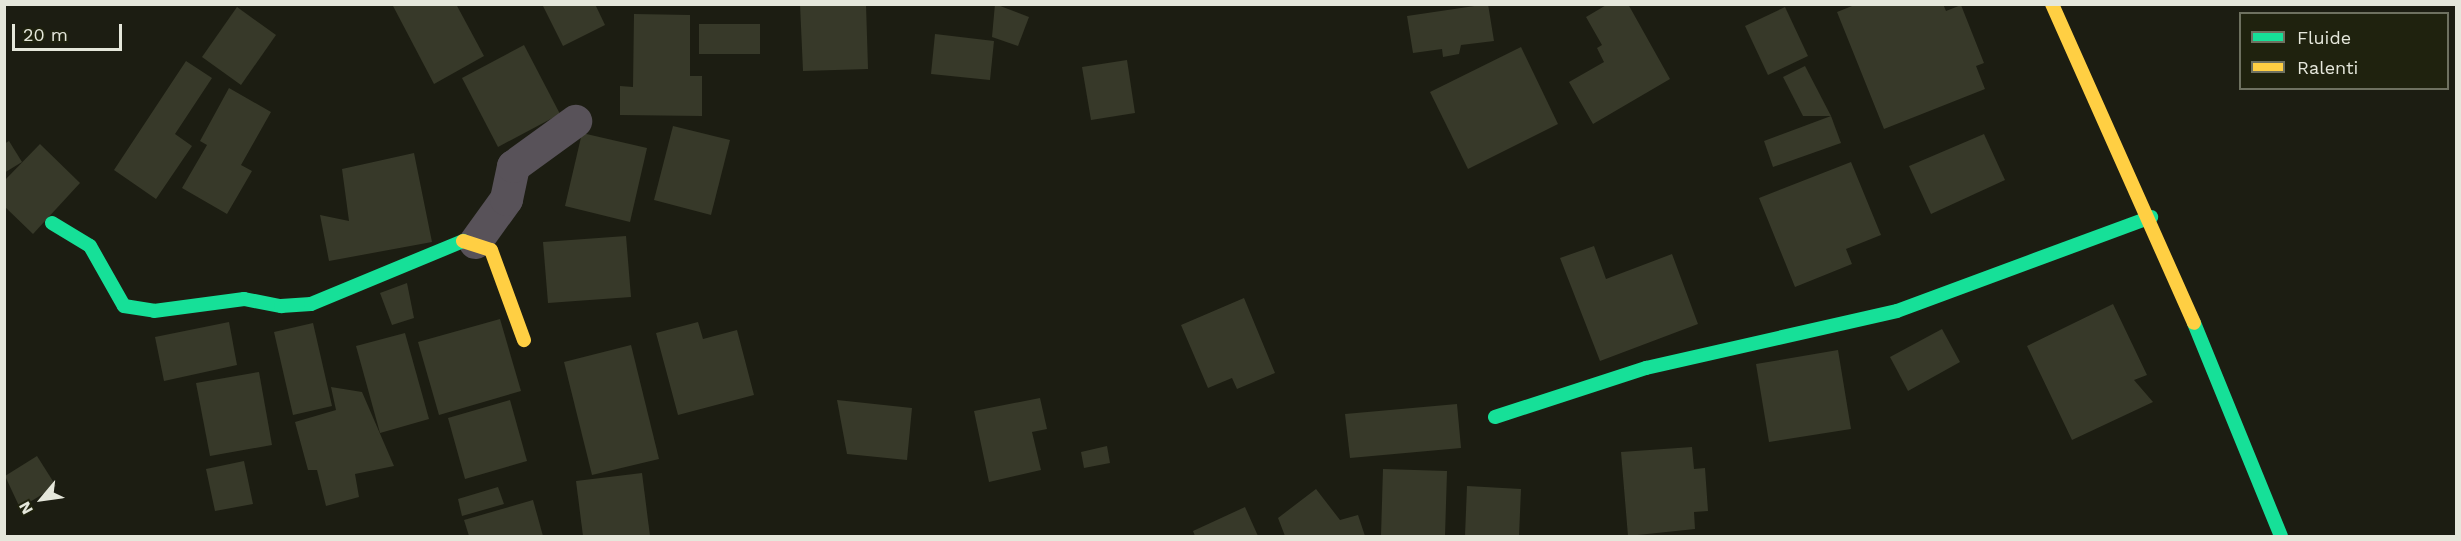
<!DOCTYPE html>
<style>
body{margin:0}
#map{position:relative;width:2461px;height:541px;overflow:hidden;background:#1c1d12;font-family:"Work Sans",sans-serif}
div>[style]{position:absolute}
.building>*{inset:0;background:#373929}
.street>*{height:33px;margin:-16.5px;padding:0 16.5px;transform-origin:16.5px;border-radius:16.5px;background:#585259}
.fast>*{height:14px;margin:-7px;padding:0 7px;transform-origin:7px;border-radius:7px;background:#16e098}
.slow>*{height:14px;margin:-7px;padding:0 7px;transform-origin:7px;border-radius:7px;background:#ffcf43}
span{translate:-50% -50%;white-space:nowrap;text-align:center;line-height:1.15;-webkit-text-stroke:5px #1f220e;paint-order:stroke}
.frame{position:absolute;inset:0;border:6px solid #e5e7db;pointer-events:none}
.legend{position:absolute;left:2239px;top:12px;width:210px;height:78px;box-sizing:border-box;background:#1f220e;border:2px solid #6e7160;margin:0;padding:8px 10px;list-style:none;font-size:18px;color:#e5e7db}
.legend li{display:flex;align-items:center;gap:12px;height:30px}
.legend b{width:30px;border:2px solid #6e7160}
.north{position:absolute;left:12px;top:469px;width:60px;height:60px;-webkit-text-stroke:4px #1f220e;paint-order:stroke;rotate:241deg;font-size:16px;font-weight:700;line-height:24px;text-align:center;color:#e5e7db}
.north::after{content:'';display:block;margin:auto;width:21px;height:27px;background:#e5e7db;clip-path:polygon(50% 0,100% 100%,50% 72%,0 100%)}
.scale{position:absolute;left:12px;top:24px;width:110px;height:27px;box-sizing:border-box;border:3px solid #e5e7db;border-top:0;padding-left:8px;font-size:18px;line-height:21px;white-space:nowrap;color:#e5e7db;-webkit-text-stroke:4px #1f220e;paint-order:stroke}
</style>
<div id="map">
<div class="building">
<div style="clip-path:polygon(392px 4px,456px 4px,484px 56px,434px 84px)"></div>
<div style="clip-path:polygon(542px 4px,595px 4px,605px 25px,563px 46px)"></div>
<div style="clip-path:polygon(800px 4px,866px 4px,868px 69px,803px 71px)"></div>
<div style="clip-path:polygon(995px 4px,1029px 17px,1018px 46px,992px 37px)"></div>
<div style="clip-path:polygon(1488px 4px,1494px 41px,1461px 45px,1459px 54px,1443px 57px,1442px 49px,1413px 53px,1407px 16px)"></div>
<div style="clip-path:polygon(1608px 4px,1628px 4px,1670px 79px,1593px 124px,1569px 82px,1604px 62px,1597px 48px,1602px 45px,1586px 17px)"></div>
<div style="clip-path:polygon(1857px 4px,1943px 4px,1946px 11px,1961px 5px,1984px 63px,1976px 66px,1985px 89px,1884px 129px,1837px 12px)"></div>
<div style="clip-path:polygon(237px 7px,276px 35px,241px 85px,202px 57px)"></div>
<div style="clip-path:polygon(1785px 7px,1808px 56px,1768px 75px,1745px 26px)"></div>
<div style="clip-path:polygon(634px 14px,690px 15px,690px 76px,702px 76px,702px 116px,620px 115px,620px 86px,633px 87px)"></div>
<div style="clip-path:polygon(699px 24px,760px 24px,760px 54px,699px 54px)"></div>
<div style="clip-path:polygon(935px 34px,994px 41px,990px 80px,931px 74px)"></div>
<div style="clip-path:polygon(524px 45px,560px 114px,498px 147px,462px 78px)"></div>
<div style="clip-path:polygon(1521px 47px,1558px 124px,1468px 169px,1430px 92px)"></div>
<div style="clip-path:polygon(1127px 60px,1135px 113px,1091px 120px,1082px 67px)"></div>
<div style="clip-path:polygon(186px 61px,212px 78px,175px 134px,192px 146px,156px 199px,114px 170px)"></div>
<div style="clip-path:polygon(1805px 66px,1831px 116px,1803px 116px,1783px 77px)"></div>
<div style="clip-path:polygon(229px 88px,271px 112px,241px 165px,252px 171px,227px 214px,182px 188px,207px 145px,200px 141px)"></div>
<div style="clip-path:polygon(1831px 116px,1841px 143px,1773px 167px,1764px 141px)"></div>
<div style="clip-path:polygon(673px 126px,730px 140px,711px 215px,654px 200px)"></div>
<div style="clip-path:polygon(582px 133px,647px 148px,630px 222px,565px 206px)"></div>
<div style="clip-path:polygon(1984px 134px,2005px 180px,1931px 214px,1909px 166px)"></div>
<div style="clip-path:polygon(9px 141px,22px 162px,4px 173px,4px 144px)"></div>
<div style="clip-path:polygon(40px 144px,80px 183px,33px 234px,4px 206px,4px 181px)"></div>
<div style="clip-path:polygon(414px 153px,432px 242px,329px 261px,320px 215px,349px 221px,342px 169px)"></div>
<div style="clip-path:polygon(1851px 162px,1881px 235px,1846px 249px,1852px 264px,1795px 287px,1759px 198px)"></div>
<div style="clip-path:polygon(626px 236px,631px 297px,548px 303px,543px 242px)"></div>
<div style="clip-path:polygon(1594px 246px,1606px 279px,1672px 254px,1698px 324px,1600px 361px,1560px 258px)"></div>
<div style="clip-path:polygon(407px 283px,414px 318px,392px 325px,380px 293px)"></div>
<div style="clip-path:polygon(1244px 298px,1275px 373px,1237px 389px,1232px 378px,1208px 388px,1181px 325px)"></div>
<div style="clip-path:polygon(2113px 304px,2147px 375px,2134px 380px,2153px 402px,2072px 440px,2027px 346px)"></div>
<div style="clip-path:polygon(500px 319px,521px 391px,439px 415px,418px 342px)"></div>
<div style="clip-path:polygon(229px 322px,237px 365px,164px 381px,155px 337px)"></div>
<div style="clip-path:polygon(698px 322px,703px 339px,737px 330px,754px 395px,678px 415px,656px 333px)"></div>
<div style="clip-path:polygon(313px 323px,332px 406px,293px 415px,274px 332px)"></div>
<div style="clip-path:polygon(1942px 329px,1960px 362px,1908px 391px,1890px 357px)"></div>
<div style="clip-path:polygon(405px 333px,429px 419px,380px 433px,356px 346px)"></div>
<div style="clip-path:polygon(631px 345px,659px 459px,592px 475px,564px 362px)"></div>
<div style="clip-path:polygon(1838px 350px,1851px 429px,1769px 442px,1756px 364px)"></div>
<div style="clip-path:polygon(259px 372px,272px 445px,210px 456px,196px 383px)"></div>
<div style="clip-path:polygon(331px 387px,362px 392px,394px 466px,355px 474px,359px 497px,326px 506px,317px 470px,308px 470px,295px 422px,336px 410px)"></div>
<div style="clip-path:polygon(1040px 398px,1047px 429px,1032px 432px,1041px 470px,989px 482px,974px 411px)"></div>
<div style="clip-path:polygon(510px 400px,527px 461px,465px 479px,448px 418px)"></div>
<div style="clip-path:polygon(837px 400px,912px 408px,907px 460px,847px 454px)"></div>
<div style="clip-path:polygon(1457px 404px,1461px 448px,1350px 458px,1345px 414px)"></div>
<div style="clip-path:polygon(1107px 446px,1110px 463px,1084px 468px,1081px 452px)"></div>
<div style="clip-path:polygon(1692px 447px,1694px 469px,1705px 468px,1708px 511px,1694px 512px,1695px 529px,1628px 536px,1621px 452px)"></div>
<div style="clip-path:polygon(37px 456px,56px 486px,20px 508px,5px 476px)"></div>
<div style="clip-path:polygon(244px 461px,253px 504px,215px 511px,206px 469px)"></div>
<div style="clip-path:polygon(1383px 469px,1447px 471px,1445px 536px,1381px 536px)"></div>
<div style="clip-path:polygon(642px 473px,650px 536px,583px 536px,576px 481px)"></div>
<div style="clip-path:polygon(1467px 486px,1521px 489px,1519px 536px,1465px 536px)"></div>
<div style="clip-path:polygon(498px 487px,504px 504px,462px 516px,458px 499px)"></div>
<div style="clip-path:polygon(1316px 489px,1340px 520px,1358px 515px,1365px 536px,1285px 536px,1278px 518px)"></div>
<div style="clip-path:polygon(533px 500px,543px 536px,469px 536px,464px 520px)"></div>
<div style="clip-path:polygon(1245px 507px,1258px 536px,1195px 536px,1193px 531px)"></div>
</div>
<div class="street">
<div style="left:475px;top:242px;width:53px;rotate:-54.2deg"></div>
<div style="left:506px;top:199px;width:34px;rotate:-78deg"></div>
<div style="left:513px;top:166px;width:77px;rotate:-36deg"></div>
</div>
<div class="fast">
<div style="left:52px;top:223px;width:44px;rotate:31.2deg"></div>
<div style="left:90px;top:246px;width:69px;rotate:60.5deg"></div>
<div style="left:124px;top:306px;width:30px;rotate:9deg"></div>
<div style="left:154px;top:311px;width:91px;rotate:-7.6deg"></div>
<div style="left:244px;top:299px;width:38px;rotate:11deg"></div>
<div style="left:281px;top:306px;width:30px;rotate:-4deg"></div>
<div style="left:311px;top:304px;width:165px;rotate:-22.5deg"></div>
<div style="left:2194px;top:323px;width:230px;rotate:67.8deg"></div>
<div style="left:1495px;top:417px;width:159px;rotate:-18deg"></div>
<div style="left:1646px;top:368px;width:257px;rotate:-12.8deg"></div>
<div style="left:1897px;top:311px;width:271px;rotate:-20.3deg"></div>
</div>
<div class="slow">
<div style="left:2052px;top:4px;width:349px;rotate:66deg"></div>
<div style="left:463px;top:241px;width:29px;rotate:18deg"></div>
<div style="left:491px;top:250px;width:96px;rotate:69.9deg"></div>
</div>
<div class="frame"></div>
<ul class="legend">
<li><b style="height:8px;background:#16e098"></b>Fluide</li>
<li><b style="height:8px;background:#ffcf43"></b>Ralenti</li>
</ul>
<div class="north">N</div>
<div class="scale">20 m</div>
</div>
